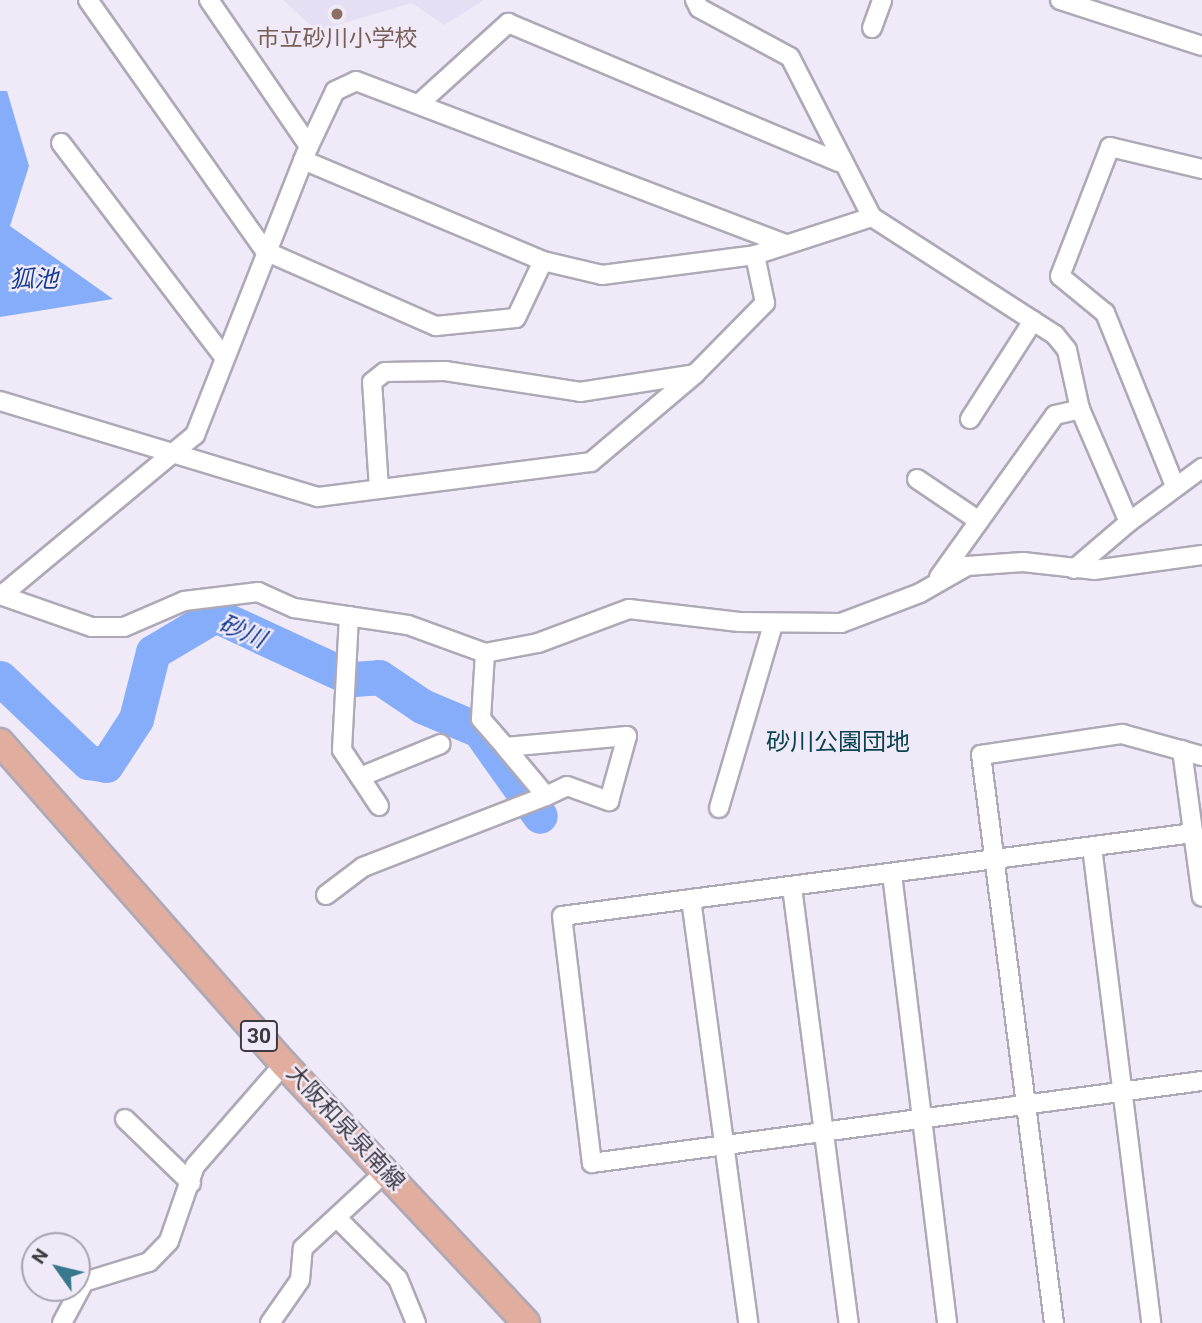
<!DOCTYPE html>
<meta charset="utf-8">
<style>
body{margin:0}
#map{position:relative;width:1202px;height:1323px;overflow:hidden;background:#f0eaf8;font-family:Roboto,"Noto Sans JP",sans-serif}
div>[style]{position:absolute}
.built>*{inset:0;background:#e6def2}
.water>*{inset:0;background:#86adfa}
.river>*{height:35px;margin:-17.5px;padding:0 17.5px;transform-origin:17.5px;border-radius:17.5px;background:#86adfa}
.roads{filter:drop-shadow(2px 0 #aea9b6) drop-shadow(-2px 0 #aea9b6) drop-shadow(0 2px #aea9b6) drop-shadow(0 -2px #aea9b6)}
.street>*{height:18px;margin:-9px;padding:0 9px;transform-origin:9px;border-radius:9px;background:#fff}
.primary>*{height:26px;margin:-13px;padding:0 13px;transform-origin:13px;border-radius:13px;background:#e0ad9e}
.dots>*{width:19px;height:19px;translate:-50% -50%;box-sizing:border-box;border:4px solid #f0eaf8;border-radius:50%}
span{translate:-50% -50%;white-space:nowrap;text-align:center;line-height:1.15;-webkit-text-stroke:5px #f0eaf8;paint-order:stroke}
.shield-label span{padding:2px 5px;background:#f0eaf8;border:2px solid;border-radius:5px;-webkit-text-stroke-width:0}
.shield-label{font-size:21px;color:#3c3a40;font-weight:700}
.education-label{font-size:23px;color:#785e54}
.street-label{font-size:23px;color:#3c3a40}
.water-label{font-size:24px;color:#143b91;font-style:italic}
.neighbourhood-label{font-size:24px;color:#094251}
.north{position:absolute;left:21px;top:1232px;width:70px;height:70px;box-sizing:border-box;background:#f0eaf8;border:2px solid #a8a4ae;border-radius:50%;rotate:304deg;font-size:19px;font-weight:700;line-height:28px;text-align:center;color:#3c3a40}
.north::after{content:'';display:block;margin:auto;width:24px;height:32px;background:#38788c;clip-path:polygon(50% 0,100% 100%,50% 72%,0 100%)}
</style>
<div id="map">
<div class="built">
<div style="clip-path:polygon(283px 0,484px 0,444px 25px,412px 3px,317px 31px)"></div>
</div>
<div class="water">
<div style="clip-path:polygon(0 91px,7px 91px,29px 166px,10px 226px,113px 299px,0 317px)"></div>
</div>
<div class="river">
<div style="left:0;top:678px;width:122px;rotate:43.7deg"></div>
<div style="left:88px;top:762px;width:18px;rotate:9deg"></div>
<div style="left:106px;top:765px;width:55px;rotate:-56.9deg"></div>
<div style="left:136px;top:719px;width:69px;rotate:-75.8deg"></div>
<div style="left:153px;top:652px;width:72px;rotate:-30.8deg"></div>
<div style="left:215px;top:615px;width:152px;rotate:24.9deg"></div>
<div style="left:353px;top:679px;width:26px;rotate:-4deg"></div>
<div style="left:379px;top:677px;width:52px;rotate:34deg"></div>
<div style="left:422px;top:706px;width:62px;rotate:22.8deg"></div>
<div style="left:479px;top:730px;width:105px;rotate:54.7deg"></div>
</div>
<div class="roads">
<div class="street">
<div style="left:88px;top:0;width:307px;rotate:54.8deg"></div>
<div style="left:265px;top:251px;width:187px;rotate:23.7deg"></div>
<div style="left:436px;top:326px;width:80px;rotate:-5.7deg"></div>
<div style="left:516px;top:318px;width:63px;rotate:-64.7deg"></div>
<div style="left:209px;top:0;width:177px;rotate:55.6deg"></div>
<div style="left:695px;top:0;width:9px;rotate:63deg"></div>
<div style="left:699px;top:8px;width:103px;rotate:28.3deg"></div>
<div style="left:790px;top:57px;width:180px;rotate:62.9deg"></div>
<div style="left:872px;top:217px;width:218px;rotate:32.8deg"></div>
<div style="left:1055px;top:335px;width:19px;rotate:51deg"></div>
<div style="left:1067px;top:350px;width:60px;rotate:77.6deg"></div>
<div style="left:1080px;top:409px;width:123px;rotate:66.6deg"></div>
<div style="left:1129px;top:522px;width:91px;rotate:-36.5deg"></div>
<div style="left:1060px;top:0;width:149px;rotate:17.9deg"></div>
<div style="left:872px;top:28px;width:30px;rotate:-70deg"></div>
<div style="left:421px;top:102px;width:118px;rotate:-42.2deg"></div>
<div style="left:508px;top:23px;width:359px;rotate:22.8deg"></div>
<div style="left:61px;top:143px;width:269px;rotate:52.7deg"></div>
<div style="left:303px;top:160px;width:260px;rotate:22.8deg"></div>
<div style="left:543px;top:261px;width:61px;rotate:13.3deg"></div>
<div style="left:602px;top:275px;width:154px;rotate:-7.4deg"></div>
<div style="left:755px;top:255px;width:123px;rotate:-18deg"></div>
<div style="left:0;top:401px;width:332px;rotate:16.8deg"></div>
<div style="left:318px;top:497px;width:275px;rotate:-7.3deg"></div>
<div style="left:591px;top:462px;width:136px;rotate:-40.2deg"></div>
<div style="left:695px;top:374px;width:100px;rotate:-45.4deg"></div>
<div style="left:765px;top:303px;width:49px;rotate:-101.8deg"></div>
<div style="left:970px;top:419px;width:117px;rotate:-57.3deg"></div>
<div style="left:917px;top:479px;width:75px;rotate:34.1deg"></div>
<div style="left:1175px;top:486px;width:187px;rotate:-112deg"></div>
<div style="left:1105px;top:313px;width:58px;rotate:-140.6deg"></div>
<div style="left:1060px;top:276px;width:138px;rotate:-68.8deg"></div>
<div style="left:1110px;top:147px;width:95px;rotate:13.4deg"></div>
<div style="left:379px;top:489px;width:107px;rotate:-93.7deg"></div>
<div style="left:372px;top:382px;width:16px;rotate:-38deg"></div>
<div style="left:385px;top:372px;width:60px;rotate:-1deg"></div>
<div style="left:445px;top:371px;width:137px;rotate:8.8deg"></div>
<div style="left:580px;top:392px;width:116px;rotate:-8.9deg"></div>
<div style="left:1074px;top:569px;width:72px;rotate:-40.5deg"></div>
<div style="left:939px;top:577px;width:199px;rotate:-54.4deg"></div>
<div style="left:1055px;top:415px;width:26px;rotate:-13deg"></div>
<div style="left:0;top:595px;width:97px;rotate:19.2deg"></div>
<div style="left:92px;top:627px;width:32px"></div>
<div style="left:124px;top:627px;width:65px;rotate:-23.4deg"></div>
<div style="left:184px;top:601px;width:75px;rotate:-6.9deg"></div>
<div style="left:258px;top:592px;width:39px;rotate:24deg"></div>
<div style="left:294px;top:608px;width:115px;rotate:8.5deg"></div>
<div style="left:408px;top:625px;width:82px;rotate:20deg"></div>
<div style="left:485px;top:653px;width:54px;rotate:-10.7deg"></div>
<div style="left:538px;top:643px;width:97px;rotate:-20.5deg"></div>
<div style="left:629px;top:609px;width:111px;rotate:6.7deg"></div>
<div style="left:739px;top:622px;width:102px;rotate:0.6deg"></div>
<div style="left:841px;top:623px;width:85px;rotate:-20.8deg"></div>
<div style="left:920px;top:593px;width:54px;rotate:-29.9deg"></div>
<div style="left:967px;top:566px;width:56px;rotate:-4.1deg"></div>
<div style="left:1023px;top:562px;width:71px;rotate:6.4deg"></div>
<div style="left:1094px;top:570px;width:109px;rotate:-7.9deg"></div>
<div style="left:2px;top:595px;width:251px;rotate:-39.7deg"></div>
<div style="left:195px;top:435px;width:311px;rotate:-68.5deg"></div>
<div style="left:309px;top:146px;width:61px;rotate:-64.7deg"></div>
<div style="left:335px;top:91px;width:23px;rotate:-25deg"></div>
<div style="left:356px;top:81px;width:459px;rotate:20.8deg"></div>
<div style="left:349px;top:616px;width:134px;rotate:93deg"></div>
<div style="left:342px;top:750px;width:67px;rotate:56.5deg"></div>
<div style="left:485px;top:653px;width:66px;rotate:93.5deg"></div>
<div style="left:481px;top:719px;width:37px;rotate:49deg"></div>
<div style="left:505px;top:747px;width:64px;rotate:50.1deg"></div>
<div style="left:546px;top:796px;width:23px;rotate:-25deg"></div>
<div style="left:567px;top:786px;width:45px;rotate:19.7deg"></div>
<div style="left:609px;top:801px;width:67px;rotate:-74.5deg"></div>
<div style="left:627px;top:736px;width:122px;rotate:174.8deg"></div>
<div style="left:1182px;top:750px;width:148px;rotate:82.3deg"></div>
<div style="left:360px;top:777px;width:87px;rotate:-22.2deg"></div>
<div style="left:719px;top:808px;width:192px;rotate:-73.6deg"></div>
<div style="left:1193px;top:833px;width:636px;rotate:172.51deg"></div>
<div style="left:562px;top:916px;width:249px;rotate:83.1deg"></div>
<div style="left:592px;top:1163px;width:615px;rotate:-7.66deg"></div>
<div style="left:1092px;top:847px;width:480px;rotate:82.9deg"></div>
<div style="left:892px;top:874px;width:452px;rotate:83deg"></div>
<div style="left:792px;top:887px;width:440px;rotate:82.6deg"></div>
<div style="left:326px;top:895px;width:46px;rotate:-37.1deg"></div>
<div style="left:363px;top:867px;width:196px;rotate:-21.2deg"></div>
<div style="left:691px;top:899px;width:428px;rotate:82.3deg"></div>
<div style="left:125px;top:1119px;width:92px;rotate:44.1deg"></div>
<div style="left:339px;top:1220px;width:83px;rotate:45deg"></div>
<div style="left:398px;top:1279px;width:48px;rotate:67.8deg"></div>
<div style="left:62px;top:1323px;width:47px;rotate:-61.8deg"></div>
<div style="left:84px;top:1282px;width:68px;rotate:-17.1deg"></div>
<div style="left:149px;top:1262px;width:29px;rotate:-46deg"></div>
<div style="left:169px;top:1241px;width:79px;rotate:-70.9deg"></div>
<div style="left:195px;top:1166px;width:135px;rotate:-48.9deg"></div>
<div style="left:270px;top:1323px;width:52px;rotate:-55.1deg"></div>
<div style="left:300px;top:1280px;width:32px;rotate:-85deg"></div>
<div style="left:303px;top:1248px;width:112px;rotate:-42.8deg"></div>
<div style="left:1054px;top:1323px;width:573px;rotate:-97.32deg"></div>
<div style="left:981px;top:755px;width:143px;rotate:-8.5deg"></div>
<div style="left:1122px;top:734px;width:83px;rotate:15.4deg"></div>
</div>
<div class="primary">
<div style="left:0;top:742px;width:429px;rotate:48.6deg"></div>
<div style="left:284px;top:1064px;width:354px;rotate:46.9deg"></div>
</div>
</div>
<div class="dots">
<div style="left:337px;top:14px;background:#8d6e63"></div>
</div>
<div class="shield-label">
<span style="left:259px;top:1036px">30</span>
</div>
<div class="education-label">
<span style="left:337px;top:39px">市立砂川小学校</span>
</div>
<div class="street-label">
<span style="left:345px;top:1128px;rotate:47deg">大阪和泉泉南線</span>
</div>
<div class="water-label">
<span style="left:34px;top:280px">狐池</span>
<span style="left:242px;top:632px;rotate:23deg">砂川</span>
</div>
<div class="neighbourhood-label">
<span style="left:838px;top:743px">砂川公園団地</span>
</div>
<div class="north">N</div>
</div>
